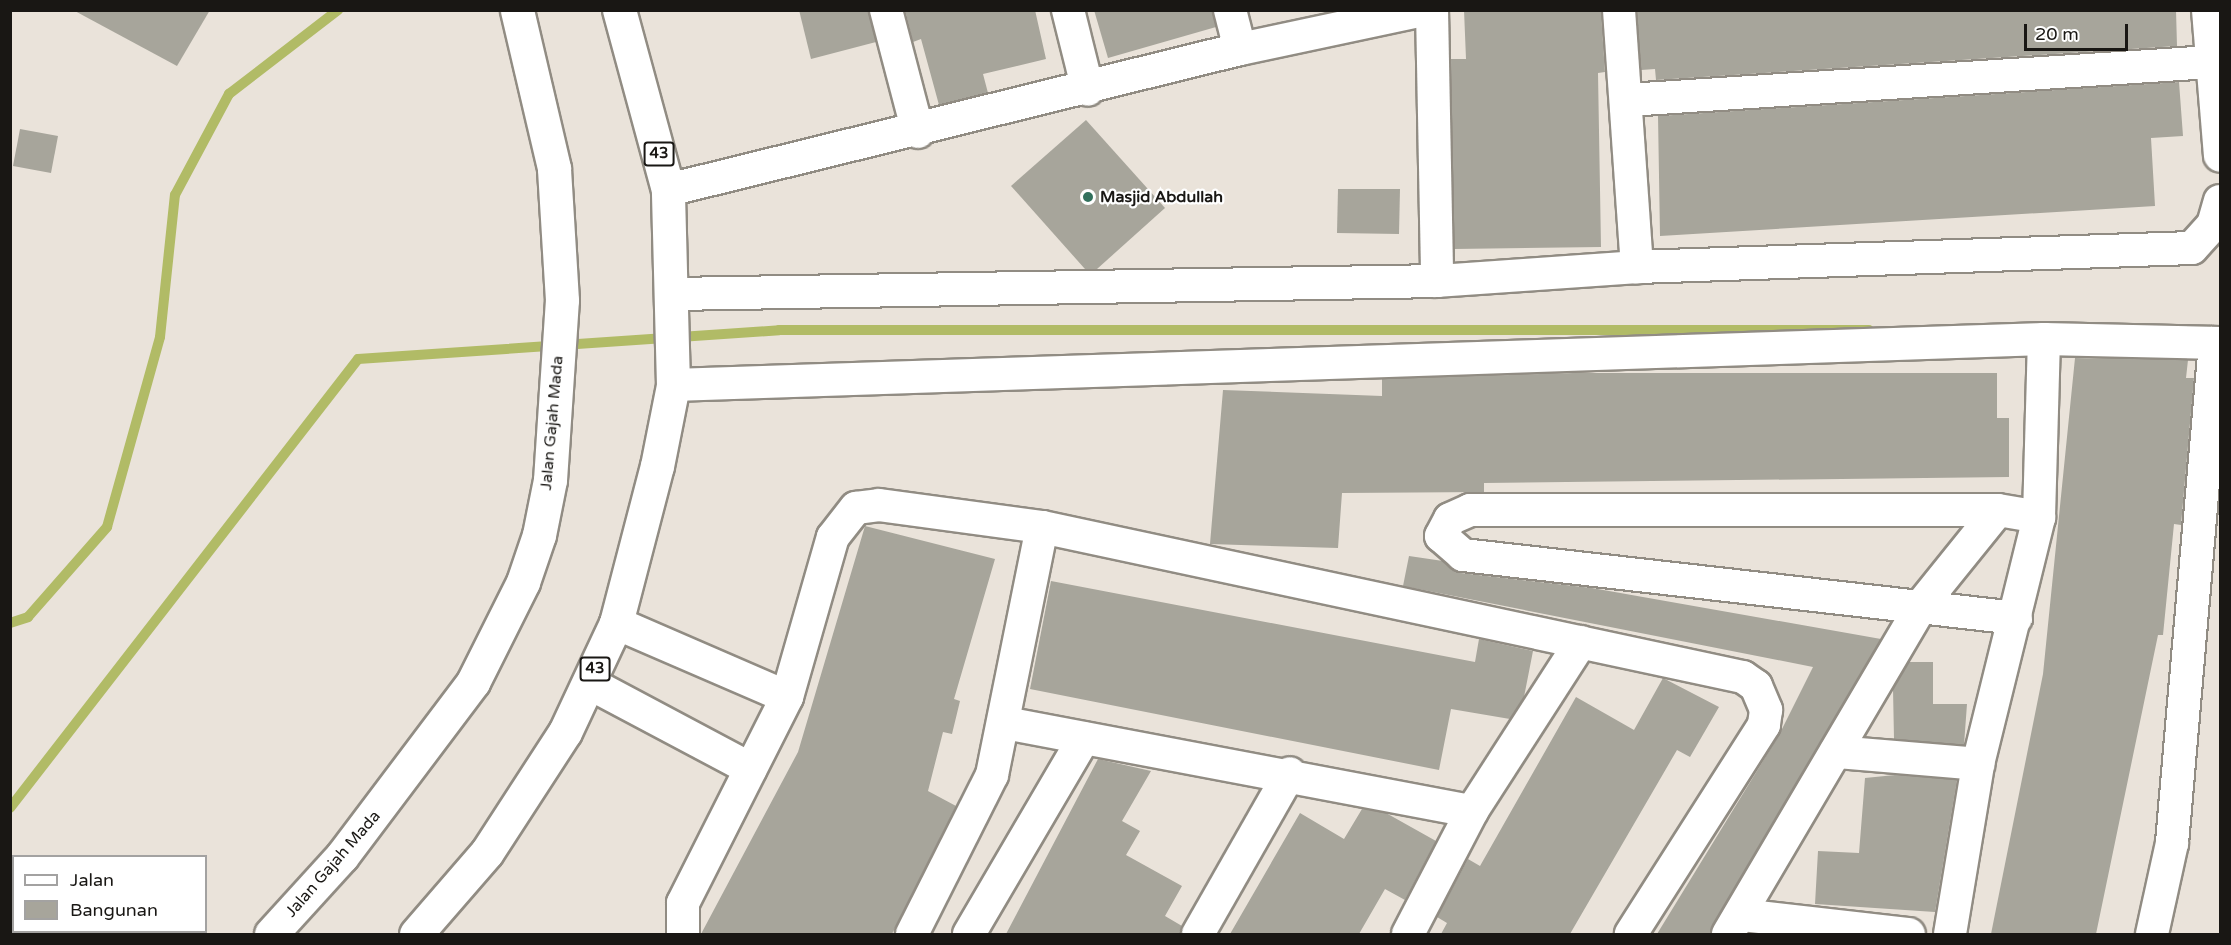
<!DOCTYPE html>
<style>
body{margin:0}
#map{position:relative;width:2231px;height:945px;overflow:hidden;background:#eae3da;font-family:"Varela Round",sans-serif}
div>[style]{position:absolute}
.stream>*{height:10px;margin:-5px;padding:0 5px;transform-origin:5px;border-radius:5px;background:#b1bb66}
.building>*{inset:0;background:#a7a59b}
.roads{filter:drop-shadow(2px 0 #918c83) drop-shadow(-2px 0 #918c83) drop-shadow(0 2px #918c83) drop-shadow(0 -2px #918c83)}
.street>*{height:32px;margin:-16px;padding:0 16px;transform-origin:16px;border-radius:16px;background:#fff}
.highway>*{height:33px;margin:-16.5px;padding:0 16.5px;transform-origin:16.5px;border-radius:16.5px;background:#fff}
.dots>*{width:16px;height:16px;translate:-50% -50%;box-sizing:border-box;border:3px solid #fff;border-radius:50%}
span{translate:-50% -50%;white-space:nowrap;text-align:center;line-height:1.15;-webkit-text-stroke:4.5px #fff;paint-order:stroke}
.shield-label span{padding:2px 4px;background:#fff;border:2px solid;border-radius:4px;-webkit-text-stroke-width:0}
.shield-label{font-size:15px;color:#191714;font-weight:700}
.poi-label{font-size:16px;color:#191714;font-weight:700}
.left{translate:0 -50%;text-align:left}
.street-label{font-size:16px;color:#191714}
.frame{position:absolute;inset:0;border:12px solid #191714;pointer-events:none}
.legend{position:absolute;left:12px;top:855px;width:195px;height:78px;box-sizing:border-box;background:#fff;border:2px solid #a3a2a1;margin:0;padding:8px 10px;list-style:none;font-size:18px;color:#191714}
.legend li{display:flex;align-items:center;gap:12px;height:30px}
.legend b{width:30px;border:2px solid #a3a2a1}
.scale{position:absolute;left:2024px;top:24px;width:104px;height:27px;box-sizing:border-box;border:3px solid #191714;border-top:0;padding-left:8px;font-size:18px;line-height:21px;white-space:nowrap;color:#191714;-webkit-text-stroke:4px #fff;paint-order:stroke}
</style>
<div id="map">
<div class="stream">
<div style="left:10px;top:623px;width:19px;rotate:-18deg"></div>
<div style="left:28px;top:617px;width:120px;rotate:-48.7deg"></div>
<div style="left:107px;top:527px;width:197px;rotate:-74.4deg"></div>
<div style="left:160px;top:337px;width:143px;rotate:-84deg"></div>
<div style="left:175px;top:195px;width:115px;rotate:-61.9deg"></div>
<div style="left:229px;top:94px;width:138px;rotate:-37.6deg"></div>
<div style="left:10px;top:808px;width:568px;rotate:-52.22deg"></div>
<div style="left:358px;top:359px;width:422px;rotate:-3.9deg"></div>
<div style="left:779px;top:330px;width:1090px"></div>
</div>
<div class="building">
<div style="clip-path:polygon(73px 10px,210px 10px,177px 66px)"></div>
<div style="clip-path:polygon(799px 10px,869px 10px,876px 42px,811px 59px)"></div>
<div style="clip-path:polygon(905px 10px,1035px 10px,1046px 59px,983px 74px,988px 93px,939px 105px,921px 39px,913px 42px)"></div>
<div style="clip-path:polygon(1094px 10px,1213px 10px,1216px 27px,1108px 58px)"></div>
<div style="clip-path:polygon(1464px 10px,1601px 12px,1605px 72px,1598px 73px,1601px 247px,1454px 249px,1451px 59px,1466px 59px)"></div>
<div style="clip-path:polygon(1637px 10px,2176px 10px,2177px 46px,1656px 80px,1655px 69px,1641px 70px)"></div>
<div style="clip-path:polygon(2179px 82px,2183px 136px,2151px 138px,2155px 206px,1660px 236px,1658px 116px)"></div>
<div style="clip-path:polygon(1086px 120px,1165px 208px,1097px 269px,1085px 269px,1011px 186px)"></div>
<div style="clip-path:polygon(20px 129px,58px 136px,51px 173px,13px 166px)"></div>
<div style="clip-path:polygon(1338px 189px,1400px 189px,1399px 234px,1337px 233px)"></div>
<div style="clip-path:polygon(2075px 358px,2188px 360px,2186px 378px,2194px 378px,2181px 525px,2174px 524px,2163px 635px,2158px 635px,2096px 934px,1991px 934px,2043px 674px)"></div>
<div style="clip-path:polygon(1573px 373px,1997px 373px,1997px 418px,2009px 418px,2009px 477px,1484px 483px,1484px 492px,1342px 493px,1338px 548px,1210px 544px,1223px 390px,1382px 396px,1382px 379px)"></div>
<div style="clip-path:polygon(865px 526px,995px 559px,954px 699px,960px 701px,952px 734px,943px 732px,928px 791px,956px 806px,892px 934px,701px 934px,798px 752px)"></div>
<div style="clip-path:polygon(1409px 556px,1443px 561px,1461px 573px,1592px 588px,1881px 639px,1710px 934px,1657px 934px,1779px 735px,1813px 667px,1403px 586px)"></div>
<div style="clip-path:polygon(1051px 581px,1475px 662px,1479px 639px,1533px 651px,1524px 697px,1510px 719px,1451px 709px,1439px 770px,1030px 689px)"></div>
<div style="clip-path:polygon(1909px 662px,1933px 662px,1933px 704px,1967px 704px,1964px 745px,1894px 739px,1893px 689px)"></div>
<div style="clip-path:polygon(1663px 678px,1719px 707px,1690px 757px,1677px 750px,1570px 934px,1441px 934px,1447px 923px,1437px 917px,1468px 859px,1480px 866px,1576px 697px,1634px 730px)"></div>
<div style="clip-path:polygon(1098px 759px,1151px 771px,1122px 821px,1140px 831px,1126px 855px,1182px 886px,1165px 916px,1182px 926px,1180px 934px,1006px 934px)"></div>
<div style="clip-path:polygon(1895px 775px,1957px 780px,1935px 912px,1815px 904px,1818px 851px,1859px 853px,1865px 778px)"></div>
<div style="clip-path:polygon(1362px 809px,1386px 813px,1436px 841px,1405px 900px,1385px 889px,1359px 934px,1230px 934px,1300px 813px,1344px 839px)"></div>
</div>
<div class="roads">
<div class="street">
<div style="left:886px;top:10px;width:126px;rotate:75.3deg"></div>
<div style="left:1068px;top:10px;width:82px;rotate:76deg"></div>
<div style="left:1230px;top:10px;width:40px;rotate:75.6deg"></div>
<div style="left:1432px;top:10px;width:271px;rotate:88.9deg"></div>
<div style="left:1619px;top:10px;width:258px;rotate:86deg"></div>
<div style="left:2208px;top:10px;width:146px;rotate:85.3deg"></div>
<div style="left:1628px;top:100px;width:584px;rotate:-3.73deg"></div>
<div style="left:668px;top:190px;width:589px;rotate:-13.85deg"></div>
<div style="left:1240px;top:49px;width:188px;rotate:-12deg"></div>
<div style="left:673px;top:294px;width:764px;rotate:-0.97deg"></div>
<div style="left:1437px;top:281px;width:200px;rotate:-4deg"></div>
<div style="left:1637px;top:267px;width:555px;rotate:-1.96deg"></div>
<div style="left:2192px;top:248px;width:31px;rotate:-48deg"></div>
<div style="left:2213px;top:225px;width:25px;rotate:-74deg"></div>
<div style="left:673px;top:385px;width:1372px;rotate:-1.92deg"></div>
<div style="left:2044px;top:339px;width:176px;rotate:1.3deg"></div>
<div style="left:2016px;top:618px;width:557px;rotate:-173.5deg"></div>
<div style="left:1463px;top:555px;width:29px;rotate:-139deg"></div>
<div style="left:1441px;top:536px;width:19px;rotate:-62deg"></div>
<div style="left:1450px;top:519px;width:22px;rotate:-24deg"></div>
<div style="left:1470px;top:510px;width:528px"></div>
<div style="left:1998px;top:510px;width:42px;rotate:9.7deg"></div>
<div style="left:616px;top:623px;width:186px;rotate:23.4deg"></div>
<div style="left:589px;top:683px;width:183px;rotate:28deg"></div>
<div style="left:1005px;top:723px;width:475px;rotate:10.7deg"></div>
<div style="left:1836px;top:752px;width:143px;rotate:4.8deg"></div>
<div style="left:1741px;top:915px;width:169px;rotate:6.5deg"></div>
<div style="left:683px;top:934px;width:31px;rotate:-90deg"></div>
<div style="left:683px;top:903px;width:231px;rotate:-63.2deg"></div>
<div style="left:787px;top:697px;width:166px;rotate:-74deg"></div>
<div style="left:833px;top:537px;width:37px;rotate:-52deg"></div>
<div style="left:856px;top:508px;width:23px;rotate:-7deg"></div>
<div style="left:879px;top:505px;width:164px;rotate:7.7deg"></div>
<div style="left:1042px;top:527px;width:717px;rotate:12.08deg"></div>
<div style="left:1743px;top:677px;width:16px;rotate:35deg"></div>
<div style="left:1756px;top:686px;width:26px;rotate:67deg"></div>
<div style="left:1766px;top:710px;width:15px;rotate:98deg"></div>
<div style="left:1764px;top:725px;width:248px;rotate:122.5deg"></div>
<div style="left:912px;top:934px;width:178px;rotate:-63.3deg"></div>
<div style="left:992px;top:775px;width:253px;rotate:-78.6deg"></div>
<div style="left:969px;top:934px;width:227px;rotate:-59.6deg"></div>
<div style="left:1198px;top:934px;width:185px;rotate:-60.3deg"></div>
<div style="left:1408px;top:934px;width:139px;rotate:-62.5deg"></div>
<div style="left:1472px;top:811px;width:201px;rotate:-57.2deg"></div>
<div style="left:1728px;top:934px;width:384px;rotate:-59.5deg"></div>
<div style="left:1923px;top:603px;width:119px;rotate:-51.1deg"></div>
<div style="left:1950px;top:934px;width:172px;rotate:-80.6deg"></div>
<div style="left:1978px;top:764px;width:254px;rotate:-76.1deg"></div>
<div style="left:2039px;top:517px;width:178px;rotate:-88.4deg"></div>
<div style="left:2152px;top:934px;width:93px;rotate:-77.6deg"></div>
<div style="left:2172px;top:843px;width:502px;rotate:-85.08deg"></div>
</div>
<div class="highway">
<div style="left:271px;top:934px;width:105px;rotate:-47.7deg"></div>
<div style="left:342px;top:856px;width:218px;rotate:-53deg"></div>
<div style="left:473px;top:682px;width:112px;rotate:-63.4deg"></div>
<div style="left:523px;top:582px;width:50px;rotate:-71.2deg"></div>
<div style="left:539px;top:535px;width:56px;rotate:-78.7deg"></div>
<div style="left:550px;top:480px;width:180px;rotate:-86.2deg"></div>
<div style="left:562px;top:300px;width:132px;rotate:-93.5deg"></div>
<div style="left:554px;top:168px;width:162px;rotate:-103.2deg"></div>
<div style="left:416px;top:934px;width:108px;rotate:-49.1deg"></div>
<div style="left:487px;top:852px;width:143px;rotate:-57deg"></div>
<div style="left:565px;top:732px;width:120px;rotate:-64.9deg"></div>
<div style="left:616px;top:623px;width:162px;rotate:-75.4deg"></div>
<div style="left:657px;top:466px;width:83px;rotate:-78.8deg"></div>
<div style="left:673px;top:385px;width:195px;rotate:-91.5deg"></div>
<div style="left:668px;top:190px;width:187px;rotate:-105.2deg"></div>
</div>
</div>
<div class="dots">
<div style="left:1088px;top:197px;background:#33715d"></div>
</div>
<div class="shield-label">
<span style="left:659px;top:154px">43</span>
<span style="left:595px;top:669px">43</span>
</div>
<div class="poi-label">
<span class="left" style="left:1100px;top:197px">Masjid Abdullah</span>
</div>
<div class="street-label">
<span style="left:552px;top:423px;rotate:-85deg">Jalan Gajah Mada</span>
<span style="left:333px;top:864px;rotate:-49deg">Jalan Gajah Mada</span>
</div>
<div class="frame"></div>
<ul class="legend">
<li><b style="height:8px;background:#fff"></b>Jalan</li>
<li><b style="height:16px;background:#a7a59b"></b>Bangunan</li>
</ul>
<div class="scale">20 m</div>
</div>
